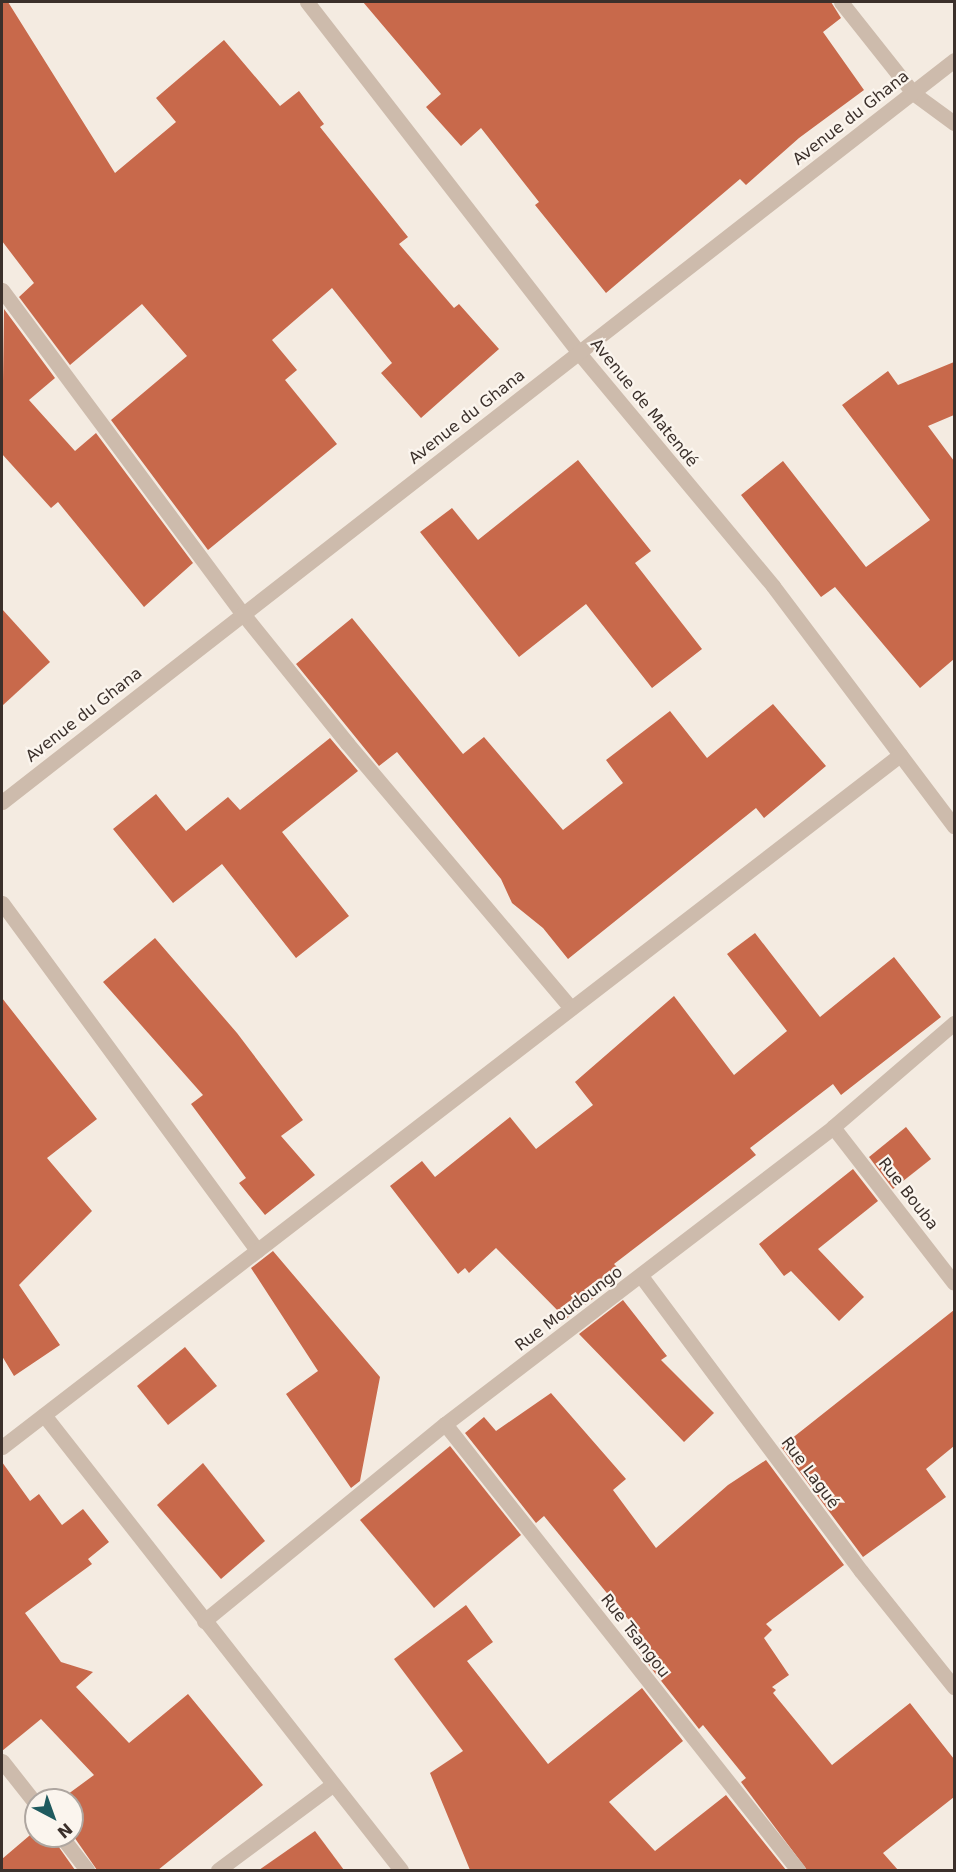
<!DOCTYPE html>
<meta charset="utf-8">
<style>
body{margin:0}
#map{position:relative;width:956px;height:1872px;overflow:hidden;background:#f4ebe1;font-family:"DejaVu Sans",sans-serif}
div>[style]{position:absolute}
.building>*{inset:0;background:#c8694b}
.minor>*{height:15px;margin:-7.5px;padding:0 7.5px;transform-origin:7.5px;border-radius:7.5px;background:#cdbbac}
span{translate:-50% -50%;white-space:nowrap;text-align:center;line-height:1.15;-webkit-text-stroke:4.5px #fbf5ee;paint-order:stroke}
.street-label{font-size:16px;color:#3b302b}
.frame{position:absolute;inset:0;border:3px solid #3b302b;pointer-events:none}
.north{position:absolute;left:24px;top:1788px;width:60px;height:60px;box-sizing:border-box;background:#fbf5ee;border:2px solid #aea6a0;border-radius:50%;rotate:139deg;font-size:16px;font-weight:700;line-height:24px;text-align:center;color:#3b302b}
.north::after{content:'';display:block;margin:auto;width:21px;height:27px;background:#1f5a5e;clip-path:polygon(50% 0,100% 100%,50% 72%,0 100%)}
</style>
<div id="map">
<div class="building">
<div style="clip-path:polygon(2px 2px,8px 2px,115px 173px,176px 122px,156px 98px,224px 40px,280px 106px,299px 91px,324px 124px,320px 127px,408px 237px,399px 244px,454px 308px,459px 304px,499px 349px,421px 418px,381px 373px,392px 363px,332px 288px,272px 340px,297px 370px,285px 380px,337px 444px,208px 550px,111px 420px,187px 356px,142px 304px,70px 365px,19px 297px,34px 283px,2px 241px)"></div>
<div style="clip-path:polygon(363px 2px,831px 2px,841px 18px,823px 32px,864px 90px,799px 138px,746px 185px,740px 179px,606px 293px,535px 205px,539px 202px,481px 128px,461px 146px,426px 107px,441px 94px)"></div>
<div style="clip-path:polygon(4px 309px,55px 378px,29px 400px,75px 451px,96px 433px,193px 563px,144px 607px,58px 502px,51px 508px,2px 454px)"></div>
<div style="clip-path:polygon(954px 362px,954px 415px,928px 426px,954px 461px,954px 659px,920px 688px,835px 587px,821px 597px,741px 495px,783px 461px,866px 567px,930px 520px,842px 405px,888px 371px,898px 385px)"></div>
<div style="clip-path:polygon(578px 460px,651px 551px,635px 563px,702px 649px,652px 688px,586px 604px,519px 657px,420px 532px,452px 508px,478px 540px)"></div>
<div style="clip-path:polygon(2px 609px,50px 662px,2px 706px)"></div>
<div style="clip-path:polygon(352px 618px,463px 754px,484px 737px,563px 830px,623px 783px,606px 760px,670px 711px,707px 758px,773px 704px,826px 766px,764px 818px,756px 808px,568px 959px,543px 928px,512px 903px,501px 879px,397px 752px,379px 766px,296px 664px)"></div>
<div style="clip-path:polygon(330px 738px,358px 771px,282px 832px,349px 916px,296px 958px,222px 864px,173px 903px,113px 829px,156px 794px,186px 831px,228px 797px,240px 810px)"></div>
<div style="clip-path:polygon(755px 933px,820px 1017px,894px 957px,941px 1017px,841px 1095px,833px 1084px,750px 1148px,756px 1155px,614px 1264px,617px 1267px,605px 1276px,611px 1285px,566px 1319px,496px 1248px,469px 1273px,465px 1268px,458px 1274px,390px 1186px,422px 1161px,435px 1177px,510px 1117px,536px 1149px,593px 1105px,575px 1082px,674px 996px,734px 1075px,787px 1031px,727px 954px)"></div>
<div style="clip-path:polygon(155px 938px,237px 1033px,303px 1120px,281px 1136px,315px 1175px,265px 1215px,239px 1183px,246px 1178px,191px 1104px,203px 1095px,103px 982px)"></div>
<div style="clip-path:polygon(2px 998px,97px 1119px,47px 1158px,92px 1211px,19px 1285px,60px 1345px,14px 1376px,2px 1356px)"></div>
<div style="clip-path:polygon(906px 1127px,931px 1159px,893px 1189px,869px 1157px)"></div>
<div style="clip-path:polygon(853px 1169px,878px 1201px,818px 1249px,864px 1297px,839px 1321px,791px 1271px,784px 1276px,759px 1244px)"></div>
<div style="clip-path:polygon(273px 1251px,380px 1377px,360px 1481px,351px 1488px,286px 1394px,318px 1371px,251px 1268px)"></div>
<div style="clip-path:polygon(623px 1300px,667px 1356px,661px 1360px,714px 1413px,684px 1442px,579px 1334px)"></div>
<div style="clip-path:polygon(954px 1310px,954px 1446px,926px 1469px,946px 1497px,863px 1557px,781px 1447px)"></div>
<div style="clip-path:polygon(185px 1347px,217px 1386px,168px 1425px,137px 1386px)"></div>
<div style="clip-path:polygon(551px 1393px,626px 1479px,613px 1490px,656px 1548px,728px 1485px,766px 1460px,844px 1565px,766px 1624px,772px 1630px,764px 1638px,789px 1675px,772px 1687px,776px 1690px,773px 1693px,832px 1765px,910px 1703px,954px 1759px,954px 1797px,883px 1853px,898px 1870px,807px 1870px,741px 1782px,746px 1778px,703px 1725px,699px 1729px,636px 1649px,646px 1641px,544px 1516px,536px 1523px,465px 1433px,484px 1417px,496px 1431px)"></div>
<div style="clip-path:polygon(450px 1446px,521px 1535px,434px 1608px,360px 1520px)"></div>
<div style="clip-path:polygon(2px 1462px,30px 1501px,39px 1494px,62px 1525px,83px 1509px,109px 1542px,88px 1559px,92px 1564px,25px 1613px,61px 1662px,93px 1672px,76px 1687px,129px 1743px,188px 1694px,263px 1785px,158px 1870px,97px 1870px,72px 1834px,72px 1800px,60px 1800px,94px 1775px,41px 1719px,2px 1751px)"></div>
<div style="clip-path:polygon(203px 1463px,265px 1541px,221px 1579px,157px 1505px)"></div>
<div style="clip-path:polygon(466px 1605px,493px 1642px,467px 1661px,548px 1764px,642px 1688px,683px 1741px,609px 1802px,655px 1851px,726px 1795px,786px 1870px,470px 1870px,430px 1773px,463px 1751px,394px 1659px)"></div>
<div style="clip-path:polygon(36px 1830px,36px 1836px,51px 1836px,75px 1870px,2px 1870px,2px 1859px)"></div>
<div style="clip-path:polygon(315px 1831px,344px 1870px,259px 1870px)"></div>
</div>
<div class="minor">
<div style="left:307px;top:2px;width:444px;rotate:52.2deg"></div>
<div style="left:579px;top:353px;width:303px;rotate:50.2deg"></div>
<div style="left:773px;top:586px;width:301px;rotate:53deg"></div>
<div style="left:841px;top:2px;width:116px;rotate:51.6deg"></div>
<div style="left:913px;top:93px;width:51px;rotate:36.2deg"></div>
<div style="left:2px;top:290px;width:404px;rotate:53.4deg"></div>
<div style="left:243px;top:614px;width:166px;rotate:51.1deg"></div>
<div style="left:347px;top:743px;width:347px;rotate:49.8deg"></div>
<div style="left:2px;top:802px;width:1207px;rotate:-37.93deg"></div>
<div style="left:2px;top:903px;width:431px;rotate:53.7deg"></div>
<div style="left:833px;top:1127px;width:197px;rotate:52.2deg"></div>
<div style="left:641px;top:1276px;width:368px;rotate:53.3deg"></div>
<div style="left:861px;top:1571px;width:149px;rotate:51.3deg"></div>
<div style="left:44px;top:1415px;width:578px;rotate:51.88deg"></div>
<div style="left:445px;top:1424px;width:569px;rotate:51.64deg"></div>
<div style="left:2px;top:1447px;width:1134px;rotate:-37.62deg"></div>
<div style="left:204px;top:1621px;width:311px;rotate:-39.3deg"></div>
<div style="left:445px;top:1424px;width:489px;rotate:-37.4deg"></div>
<div style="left:833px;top:1127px;width:160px;rotate:-40.7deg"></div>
<div style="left:2px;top:1761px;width:55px;rotate:51.7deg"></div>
<div style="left:61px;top:1836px;width:43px;rotate:52.6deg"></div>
<div style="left:218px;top:1870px;width:142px;rotate:-36.7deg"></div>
</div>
<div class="street-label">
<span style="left:851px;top:118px;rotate:-38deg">Avenue du Ghana</span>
<span style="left:644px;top:403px;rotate:51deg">Avenue de Matendé</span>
<span style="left:467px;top:417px;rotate:-38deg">Avenue du Ghana</span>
<span style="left:84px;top:715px;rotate:-38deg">Avenue du Ghana</span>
<span style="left:908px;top:1194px;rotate:52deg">Rue Bouba</span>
<span style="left:569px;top:1309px;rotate:-37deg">Rue Moudoungo</span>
<span style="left:810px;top:1473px;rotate:53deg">Rue Lagué</span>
<span style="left:635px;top:1636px;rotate:52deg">Rue Tsangou</span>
</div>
<div class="frame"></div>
<div class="north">N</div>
</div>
